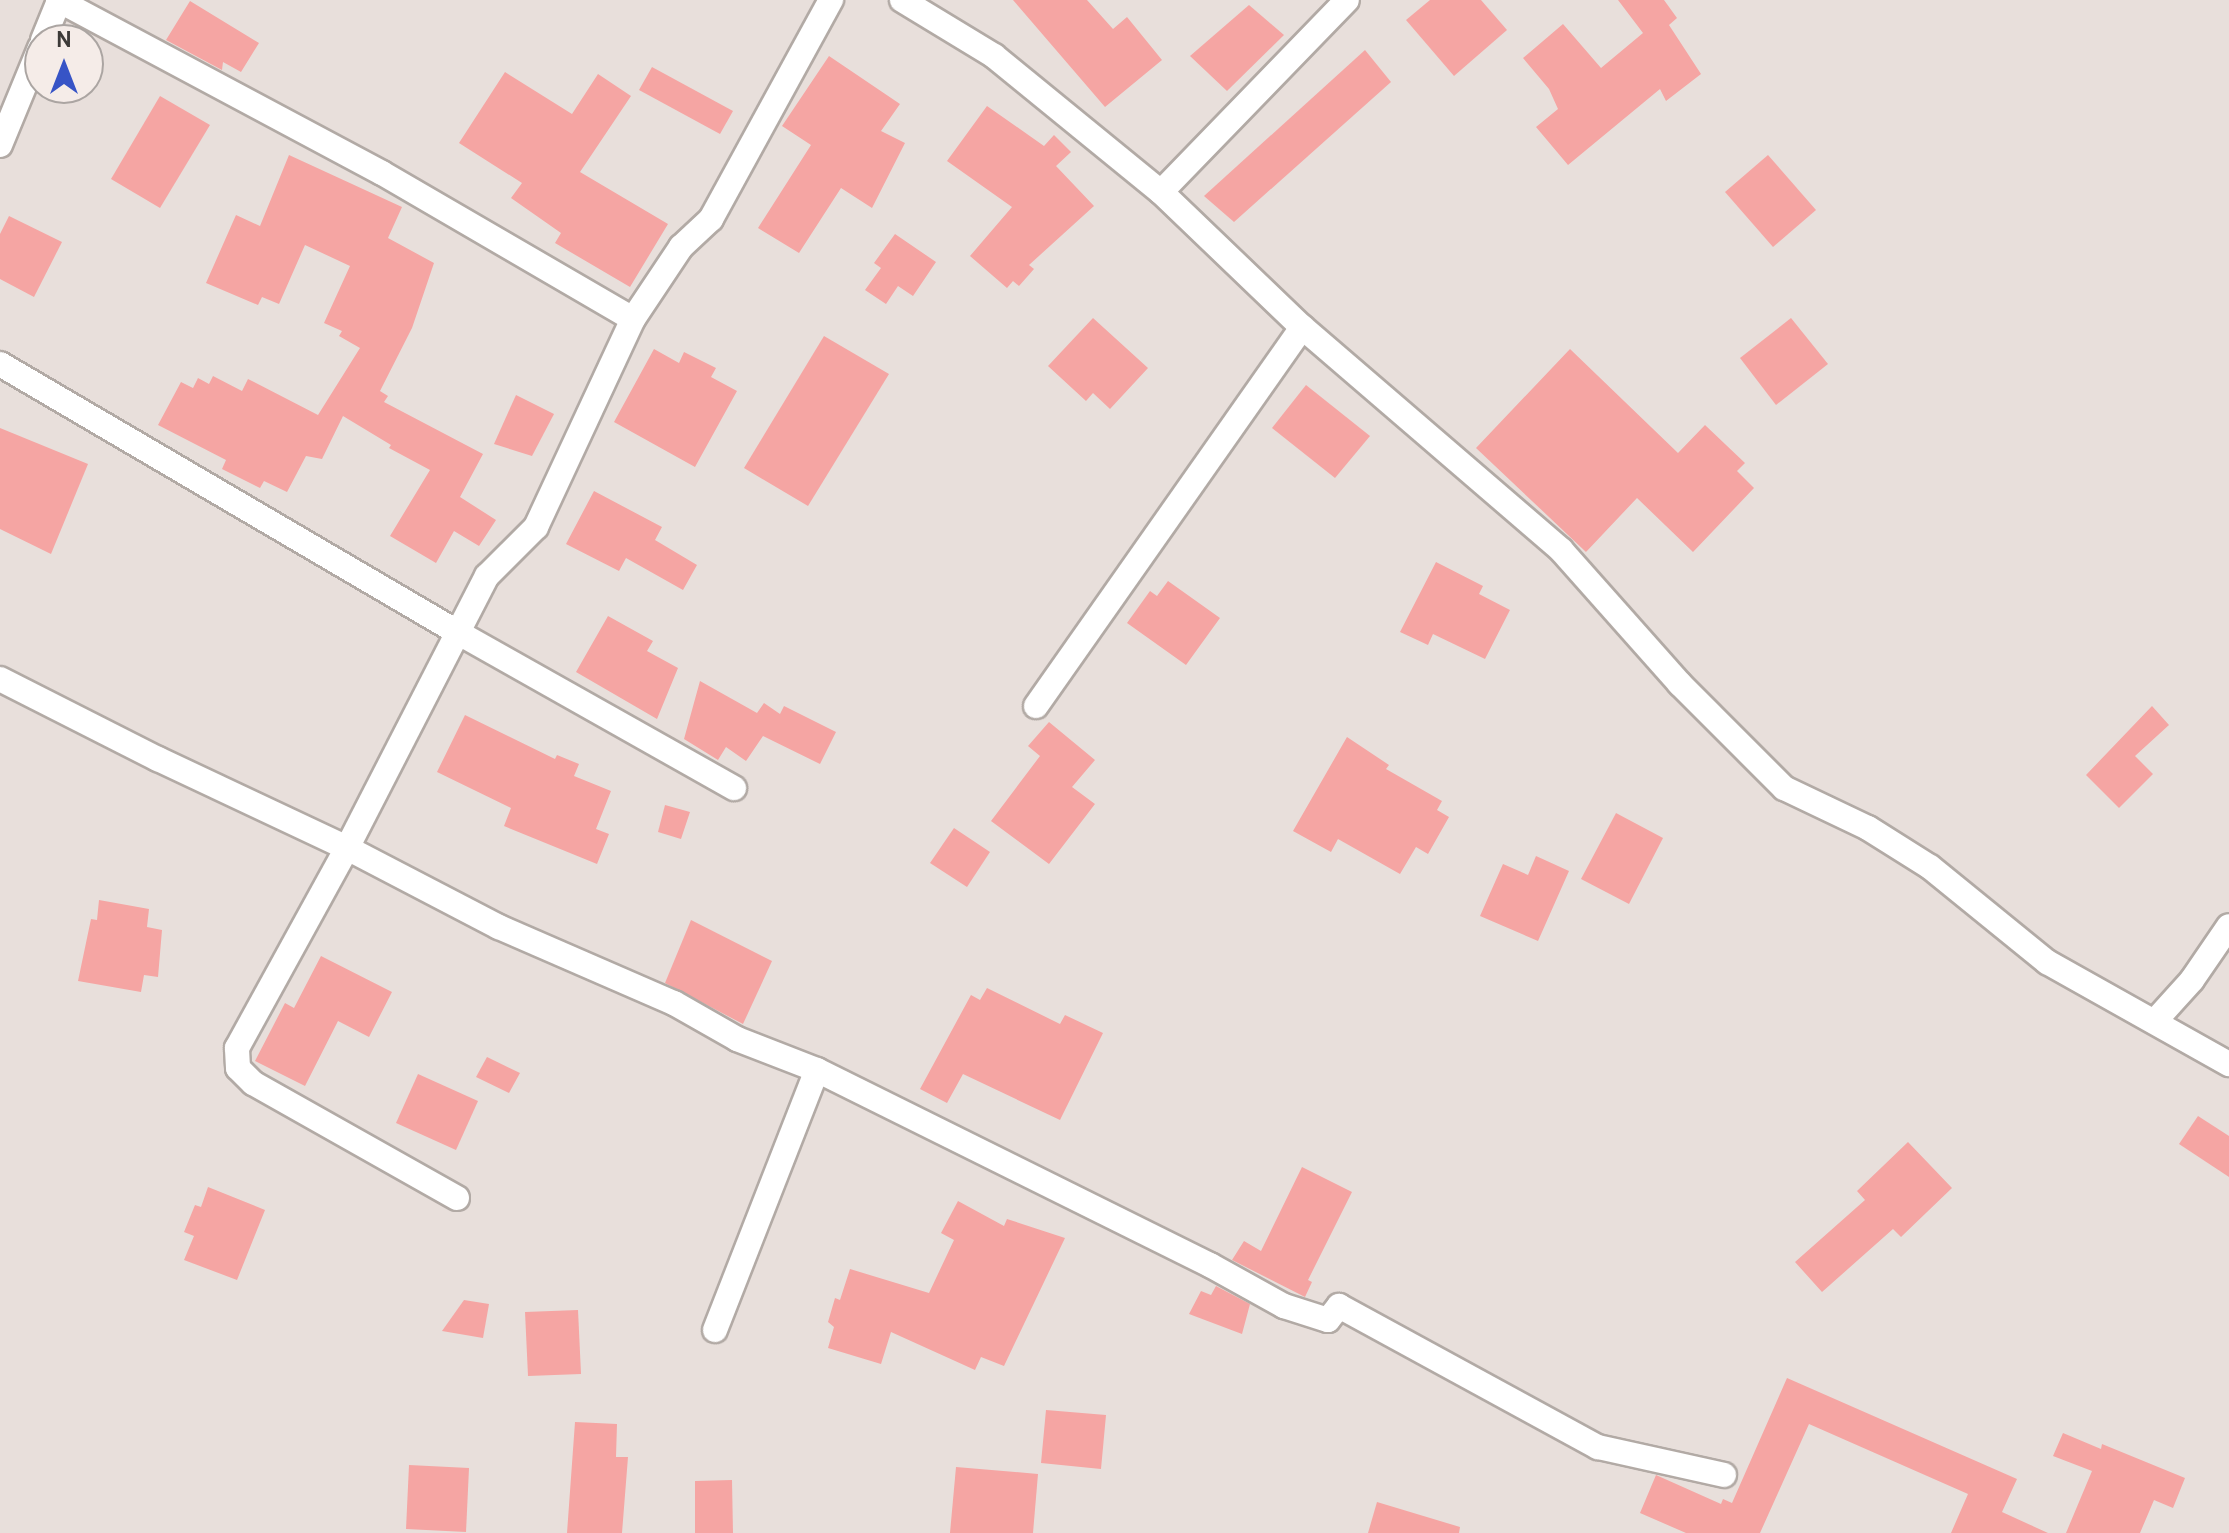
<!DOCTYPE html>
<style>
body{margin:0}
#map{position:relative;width:2229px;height:1533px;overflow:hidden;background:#e8dfdb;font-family:Overpass,sans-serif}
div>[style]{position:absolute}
.building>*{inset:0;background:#f5a5a3}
.roads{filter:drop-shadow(2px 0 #b2aaa5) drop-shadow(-2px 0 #b2aaa5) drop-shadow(0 2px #b2aaa5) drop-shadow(0 -2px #b2aaa5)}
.street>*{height:24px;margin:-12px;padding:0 12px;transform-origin:12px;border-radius:12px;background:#fff}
span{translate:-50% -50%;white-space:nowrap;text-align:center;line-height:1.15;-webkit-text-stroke:7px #f5ece8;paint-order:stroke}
.north{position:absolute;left:24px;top:24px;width:80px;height:80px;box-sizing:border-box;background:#f5ece8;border:2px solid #aba5a2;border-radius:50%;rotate:0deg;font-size:22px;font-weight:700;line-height:32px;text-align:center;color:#3d3a38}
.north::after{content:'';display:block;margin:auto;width:28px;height:36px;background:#3754c6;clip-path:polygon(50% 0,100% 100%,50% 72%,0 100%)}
</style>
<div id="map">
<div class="building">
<div style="clip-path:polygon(1013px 0,1087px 0,1113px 29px,1127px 17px,1162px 60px,1105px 107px)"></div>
<div style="clip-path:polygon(1430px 0,1481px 0,1507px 30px,1454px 76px,1406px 20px)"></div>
<div style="clip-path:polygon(1618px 0,1664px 0,1677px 18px,1669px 25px,1701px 74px,1666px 101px,1660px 89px,1568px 165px,1536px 127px,1558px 109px,1549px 89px,1523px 58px,1563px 24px,1601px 68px,1643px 33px)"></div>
<div style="clip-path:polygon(190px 1px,259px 43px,241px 72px,223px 62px,222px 70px,166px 40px)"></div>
<div style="clip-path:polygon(1249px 5px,1284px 35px,1227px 91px,1190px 56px)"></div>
<div style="clip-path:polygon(1365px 50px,1391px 82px,1234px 222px,1204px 196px)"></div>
<div style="clip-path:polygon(829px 56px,900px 104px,881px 131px,905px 143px,872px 208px,841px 188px,799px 253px,758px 228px,811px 145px,782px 126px)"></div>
<div style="clip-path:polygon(652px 67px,733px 111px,720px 134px,639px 90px)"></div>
<div style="clip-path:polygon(505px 72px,572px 114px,598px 74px,631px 96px,580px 172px,668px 224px,630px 287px,555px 243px,561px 233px,511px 198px,522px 183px,459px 143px)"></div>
<div style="clip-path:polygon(160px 96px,210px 125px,160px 208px,111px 179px)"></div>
<div style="clip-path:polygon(987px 106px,1044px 146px,1054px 135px,1071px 152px,1056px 166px,1094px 206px,1029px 265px,1034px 269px,1019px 286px,1013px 281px,1007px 288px,970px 256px,1012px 207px,947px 161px)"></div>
<div style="clip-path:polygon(289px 155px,402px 207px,388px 238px,434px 263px,412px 328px,380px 391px,388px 396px,384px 402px,483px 454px,460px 497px,496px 520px,479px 546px,454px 531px,436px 563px,390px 536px,430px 470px,389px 448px,391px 445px,343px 416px,322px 459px,306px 456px,287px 492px,264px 481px,260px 488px,222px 469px,226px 460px,158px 425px,181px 382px,193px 388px,198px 378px,209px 384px,213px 376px,242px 391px,248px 379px,318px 415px,360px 348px,339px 336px,342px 331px,324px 323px,350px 266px,305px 245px,279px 304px,262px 297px,258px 305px,206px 283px,236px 215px,260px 226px)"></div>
<div style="clip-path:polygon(1768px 155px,1816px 210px,1773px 247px,1725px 192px)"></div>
<div style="clip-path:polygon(9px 216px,62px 242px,34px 297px,0 279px,0 234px)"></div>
<div style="clip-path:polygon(895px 234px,936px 262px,913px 296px,898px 286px,886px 304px,865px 290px,881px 268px,874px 263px)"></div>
<div style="clip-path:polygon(1093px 318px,1148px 368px,1110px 409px,1093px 393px,1086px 401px,1048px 366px)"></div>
<div style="clip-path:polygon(1791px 318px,1828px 364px,1776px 405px,1740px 358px)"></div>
<div style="clip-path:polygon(824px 336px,889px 374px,808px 506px,744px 468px)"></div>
<div style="clip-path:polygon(654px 349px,679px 363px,684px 352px,716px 368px,711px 377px,737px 391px,695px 467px,614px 422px)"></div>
<div style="clip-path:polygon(1570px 349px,1678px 453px,1705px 425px,1745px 463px,1737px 471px,1754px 488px,1693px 552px,1637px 498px,1586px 552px,1476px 448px)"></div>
<div style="clip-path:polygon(1306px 385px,1370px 436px,1335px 478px,1272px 428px)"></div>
<div style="clip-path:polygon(516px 395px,554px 414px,532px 456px,494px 444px)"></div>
<div style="clip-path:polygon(0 428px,88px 464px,51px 554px,0 529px)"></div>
<div style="clip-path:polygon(594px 491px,662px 527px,655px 540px,697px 565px,683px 590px,626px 558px,619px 571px,566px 544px)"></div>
<div style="clip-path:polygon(1436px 562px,1483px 586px,1479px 594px,1510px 610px,1485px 659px,1433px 634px,1428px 645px,1400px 632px)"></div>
<div style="clip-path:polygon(1168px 581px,1220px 618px,1186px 665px,1127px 623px,1150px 591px,1157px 596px)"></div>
<div style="clip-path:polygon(608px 616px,653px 641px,647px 651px,678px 668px,657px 719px,576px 672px)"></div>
<div style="clip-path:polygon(700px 681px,757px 713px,764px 703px,780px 714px,784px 706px,836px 732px,820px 764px,763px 736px,746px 761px,726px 747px,718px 760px,684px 739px)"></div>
<div style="clip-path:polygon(2152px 706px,2169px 725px,2135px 756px,2153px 774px,2119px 808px,2086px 775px)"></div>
<div style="clip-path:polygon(465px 715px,555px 759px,557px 755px,579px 764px,574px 776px,611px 791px,596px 829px,609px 834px,597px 864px,504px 826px,511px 808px,437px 772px)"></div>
<div style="clip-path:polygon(1049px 722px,1095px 760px,1072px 787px,1095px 804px,1049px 864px,991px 821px,1040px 756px,1028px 746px)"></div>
<div style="clip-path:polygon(1347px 737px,1389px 765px,1386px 769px,1442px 801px,1437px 810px,1449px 817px,1428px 854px,1416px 847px,1400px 874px,1338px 839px,1331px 852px,1293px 831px)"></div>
<div style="clip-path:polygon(665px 805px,690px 812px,681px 839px,658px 832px)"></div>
<div style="clip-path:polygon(1616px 813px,1663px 838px,1629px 904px,1581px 879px)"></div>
<div style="clip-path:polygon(954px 828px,990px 852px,967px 887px,930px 863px)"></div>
<div style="clip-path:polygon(1536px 856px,1569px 871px,1538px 941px,1480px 916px,1503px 864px,1528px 875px)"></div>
<div style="clip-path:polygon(99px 900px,149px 909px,147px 927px,162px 930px,158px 977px,144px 975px,141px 992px,78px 981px,91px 919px,97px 920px)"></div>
<div style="clip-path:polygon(691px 920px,772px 961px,743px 1024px,665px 983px)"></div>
<div style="clip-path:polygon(321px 956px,392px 992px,369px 1037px,338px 1021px,305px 1086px,255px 1061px,285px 1003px,294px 1008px)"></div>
<div style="clip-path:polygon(987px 988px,1060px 1024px,1065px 1015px,1103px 1033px,1060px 1120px,963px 1074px,947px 1103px,920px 1089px,971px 995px,980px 1000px)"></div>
<div style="clip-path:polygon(487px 1057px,520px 1073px,509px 1093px,476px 1077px)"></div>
<div style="clip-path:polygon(418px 1074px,478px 1101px,456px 1150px,396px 1123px)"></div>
<div style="clip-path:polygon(2198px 1116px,2229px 1136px,2229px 1177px,2179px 1144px)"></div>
<div style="clip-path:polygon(1908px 1142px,1952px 1188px,1901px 1237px,1893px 1229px,1822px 1292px,1795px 1262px,1865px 1200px,1857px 1191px)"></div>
<div style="clip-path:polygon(1302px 1167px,1352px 1192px,1308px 1280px,1312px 1282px,1305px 1297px,1232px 1260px,1244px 1241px,1261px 1251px)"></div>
<div style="clip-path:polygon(208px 1187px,265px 1210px,237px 1280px,184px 1260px,194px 1236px,184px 1232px,195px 1205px,201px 1207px)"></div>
<div style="clip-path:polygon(958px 1201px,1004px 1226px,1007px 1219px,1065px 1238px,1004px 1366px,981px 1357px,975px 1370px,891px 1332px,881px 1364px,828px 1348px,834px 1327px,828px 1322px,835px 1298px,840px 1300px,850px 1269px,929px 1293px,954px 1240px,941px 1233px)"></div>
<div style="clip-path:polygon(1216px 1286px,1250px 1304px,1242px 1334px,1189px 1314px,1201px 1291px,1211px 1295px)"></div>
<div style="clip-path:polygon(464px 1300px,489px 1304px,483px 1338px,442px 1331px)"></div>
<div style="clip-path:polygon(578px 1310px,581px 1374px,528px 1376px,525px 1312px)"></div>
<div style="clip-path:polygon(1787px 1378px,2017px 1479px,2002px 1512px,2048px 1533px,1951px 1533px,1968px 1494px,1809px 1424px,1760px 1533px,1686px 1533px,1640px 1513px,1656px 1475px,1721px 1504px,1723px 1499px,1732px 1503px)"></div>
<div style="clip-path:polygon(1046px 1410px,1106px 1415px,1101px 1469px,1041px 1463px)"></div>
<div style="clip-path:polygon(575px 1422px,617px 1424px,616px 1457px,628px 1457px,622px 1533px,567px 1533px)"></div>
<div style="clip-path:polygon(2063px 1433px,2101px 1449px,2102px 1444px,2185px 1478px,2173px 1508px,2154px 1500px,2140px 1533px,2066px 1533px,2092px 1471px,2053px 1456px)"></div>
<div style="clip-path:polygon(409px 1465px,469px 1468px,466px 1532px,406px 1529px)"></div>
<div style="clip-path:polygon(956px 1467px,1038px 1474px,1033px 1533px,950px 1533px)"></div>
<div style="clip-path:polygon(732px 1480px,733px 1533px,695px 1533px,695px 1481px)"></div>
<div style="clip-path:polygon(1377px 1502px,1460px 1527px,1459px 1533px,1368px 1533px)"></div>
</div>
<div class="roads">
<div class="street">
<div style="left:58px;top:0;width:367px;rotate:28.1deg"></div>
<div style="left:382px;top:173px;width:290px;rotate:30.2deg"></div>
<div style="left:633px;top:319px;width:87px;rotate:-56.3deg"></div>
<div style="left:681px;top:247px;width:41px;rotate:-43deg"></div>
<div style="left:711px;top:219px;width:250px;rotate:-61.3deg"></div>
<div style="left:902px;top:0;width:108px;rotate:31.3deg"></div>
<div style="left:994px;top:56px;width:215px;rotate:39.2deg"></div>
<div style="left:1161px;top:192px;width:195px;rotate:43.8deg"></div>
<div style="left:1302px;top:327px;width:342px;rotate:40.7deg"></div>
<div style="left:1561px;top:550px;width:179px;rotate:48.4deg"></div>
<div style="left:1680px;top:684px;width:147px;rotate:45deg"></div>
<div style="left:1784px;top:788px;width:93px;rotate:25.5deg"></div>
<div style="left:1868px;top:828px;width:73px;rotate:32.2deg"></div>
<div style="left:1930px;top:867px;width:151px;rotate:39.1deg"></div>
<div style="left:2047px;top:962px;width:209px;rotate:29.3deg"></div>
<div style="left:43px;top:40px;width:42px;rotate:-67.7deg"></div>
<div style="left:0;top:145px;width:105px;rotate:-67.6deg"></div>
<div style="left:1161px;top:192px;width:267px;rotate:-45.9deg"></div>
<div style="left:0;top:364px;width:530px;rotate:30.39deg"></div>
<div style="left:457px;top:632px;width:318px;rotate:29.4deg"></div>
<div style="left:0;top:679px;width:177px;rotate:26.9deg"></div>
<div style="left:158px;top:759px;width:209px;rotate:25.2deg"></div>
<div style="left:347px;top:848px;width:171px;rotate:27.5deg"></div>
<div style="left:499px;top:927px;width:191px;rotate:23.5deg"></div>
<div style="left:674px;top:1003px;width:73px;rotate:29.7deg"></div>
<div style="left:737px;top:1039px;width:86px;rotate:21.2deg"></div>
<div style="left:817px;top:1070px;width:439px;rotate:26.4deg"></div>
<div style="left:1210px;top:1265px;width:85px;rotate:29deg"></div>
<div style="left:1284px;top:1306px;width:46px;rotate:17.7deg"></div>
<div style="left:1328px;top:1320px;width:18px;rotate:-52deg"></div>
<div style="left:1339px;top:1306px;width:295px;rotate:28.6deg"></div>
<div style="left:1598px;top:1447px;width:129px;rotate:12.5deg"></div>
<div style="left:1036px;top:706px;width:463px;rotate:-54.9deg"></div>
<div style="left:2155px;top:1021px;width:55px;rotate:-47.9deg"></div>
<div style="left:2192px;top:980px;width:65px;rotate:-55.6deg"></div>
<div style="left:457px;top:1198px;width:234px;rotate:-150.6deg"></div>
<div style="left:253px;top:1083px;width:21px;rotate:-135deg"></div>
<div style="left:238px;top:1068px;width:20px;rotate:-93deg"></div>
<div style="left:237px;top:1048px;width:228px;rotate:-61.2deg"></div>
<div style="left:347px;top:848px;width:306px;rotate:-62.8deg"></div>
<div style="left:487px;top:576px;width:69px;rotate:-45deg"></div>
<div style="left:536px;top:527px;width:230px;rotate:-65deg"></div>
<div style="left:715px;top:1330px;width:279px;rotate:-68.6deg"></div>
</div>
</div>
<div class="north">N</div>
</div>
